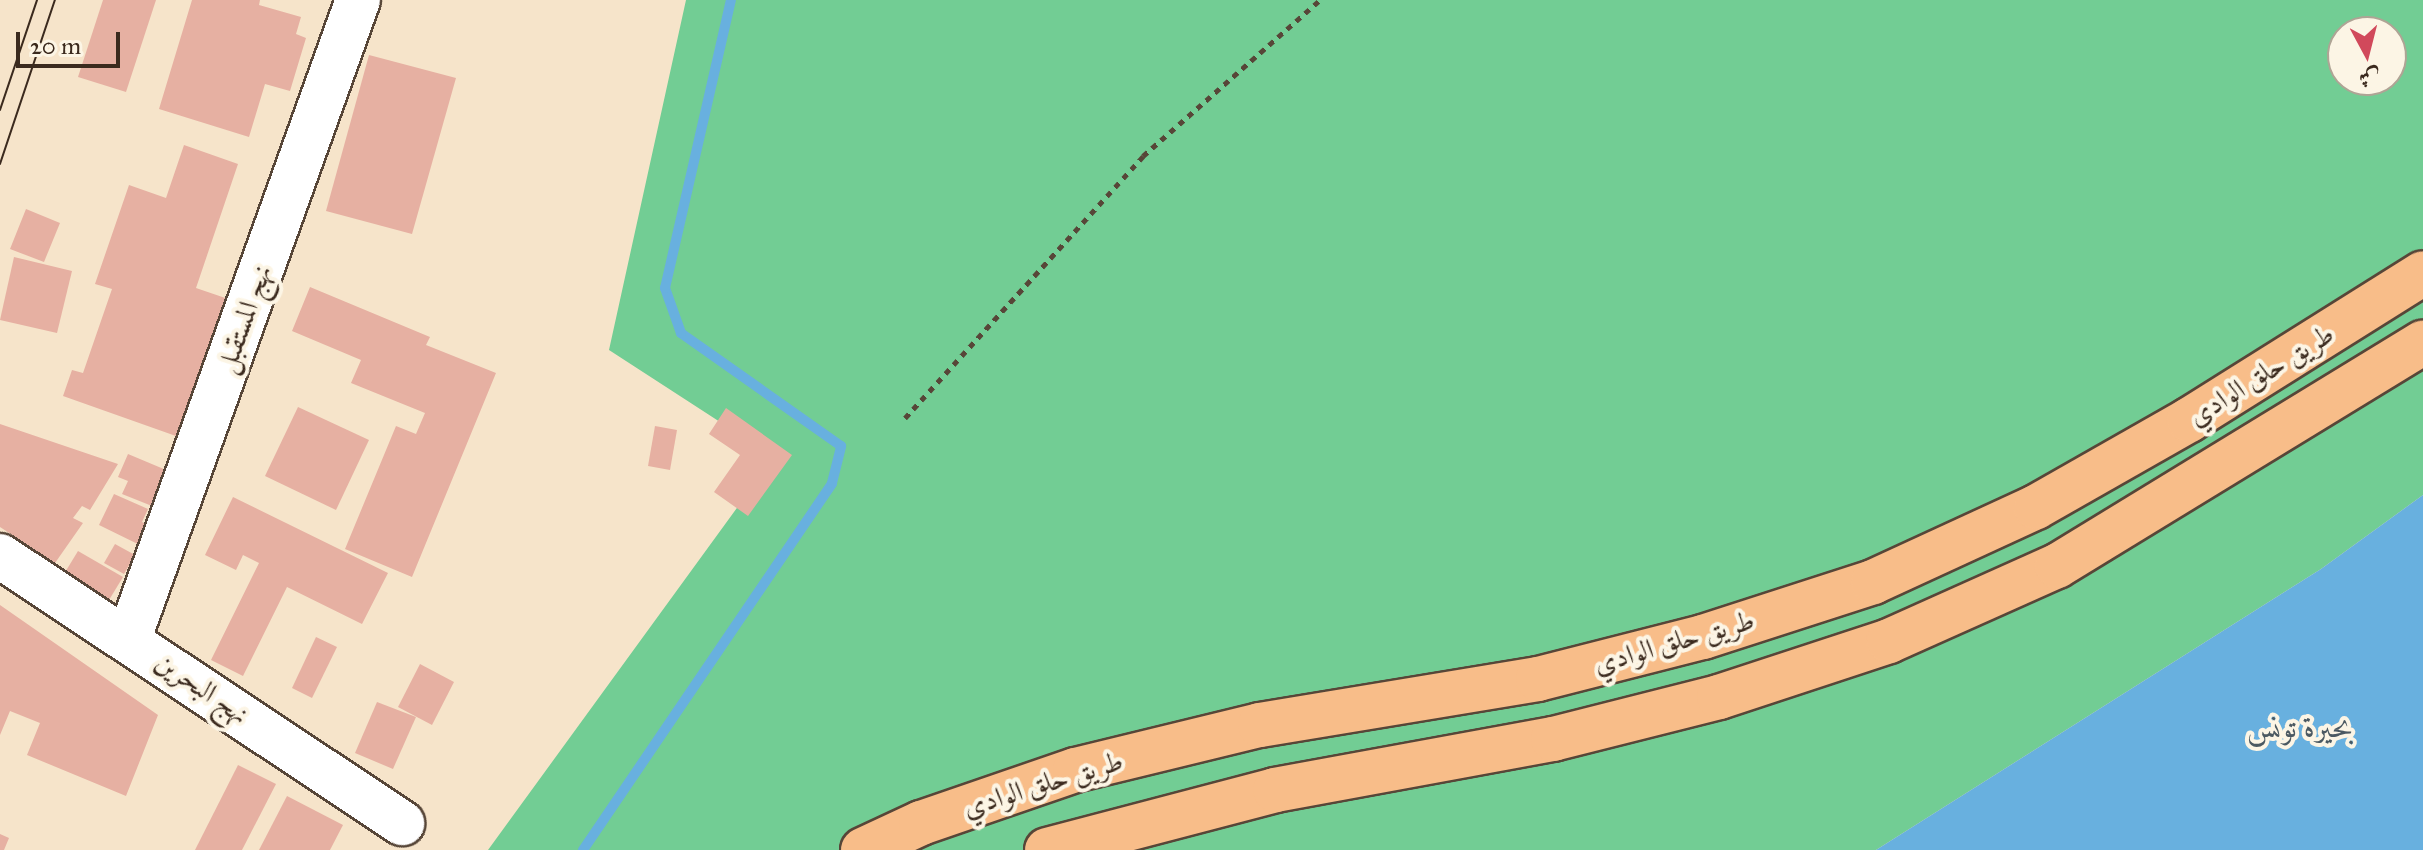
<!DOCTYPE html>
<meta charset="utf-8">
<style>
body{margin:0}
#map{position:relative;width:2423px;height:850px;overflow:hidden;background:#f6e4ca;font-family:"IM FELL Great Primer",Amiri,serif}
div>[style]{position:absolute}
.green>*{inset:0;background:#72cd94}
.water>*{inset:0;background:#68b0df}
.stream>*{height:10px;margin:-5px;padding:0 5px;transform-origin:5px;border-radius:5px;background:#68b0df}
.building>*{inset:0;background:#e6b0a2}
.path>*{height:5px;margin-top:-2.5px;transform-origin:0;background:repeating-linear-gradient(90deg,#574638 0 6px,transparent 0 12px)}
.roads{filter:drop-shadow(2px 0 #574638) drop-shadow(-2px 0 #574638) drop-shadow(0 2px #574638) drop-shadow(0 -2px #574638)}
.minor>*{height:44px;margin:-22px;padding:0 22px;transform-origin:22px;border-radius:22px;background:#fff}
.highway>*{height:44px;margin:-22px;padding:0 22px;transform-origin:22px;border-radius:22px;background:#f8bd89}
.tram>*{height:2px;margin:-1px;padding:0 1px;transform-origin:1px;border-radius:1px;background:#3b2a1e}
span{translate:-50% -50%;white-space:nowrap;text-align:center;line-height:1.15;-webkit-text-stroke:8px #fcf5e5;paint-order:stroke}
.street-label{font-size:28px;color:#3b2a1e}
.water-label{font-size:30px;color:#4b5962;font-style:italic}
.north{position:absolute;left:2327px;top:16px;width:80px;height:80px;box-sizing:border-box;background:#fcf5e5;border:2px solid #afa495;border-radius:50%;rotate:173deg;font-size:22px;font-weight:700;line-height:32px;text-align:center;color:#3b2a1e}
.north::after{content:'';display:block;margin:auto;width:28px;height:36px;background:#d1495b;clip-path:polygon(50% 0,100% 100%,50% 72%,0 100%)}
.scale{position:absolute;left:16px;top:32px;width:104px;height:36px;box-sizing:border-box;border:4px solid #3b2a1e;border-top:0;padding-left:10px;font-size:24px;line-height:28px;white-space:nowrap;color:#3b2a1e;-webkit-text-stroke:6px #fcf5e5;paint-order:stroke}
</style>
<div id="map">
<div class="green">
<div style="clip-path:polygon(evenodd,686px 0,2423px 0,2423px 495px,2321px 569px,1876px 850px,488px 850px,774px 457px,609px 350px,686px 0,2343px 32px,2391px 32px,2391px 80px,2343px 80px,2343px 32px)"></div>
</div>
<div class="water">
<div style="clip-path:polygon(2423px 495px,2423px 850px,1876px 850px,2321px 569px)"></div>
</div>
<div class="stream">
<div style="left:583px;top:850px;width:443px;rotate:-55.8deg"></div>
<div style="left:832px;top:483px;width:38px;rotate:-76deg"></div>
<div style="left:841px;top:446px;width:196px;rotate:-144.8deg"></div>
<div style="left:681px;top:333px;width:48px;rotate:-109.6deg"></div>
<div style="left:665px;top:288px;width:295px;rotate:-77.1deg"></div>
</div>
<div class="building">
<div style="clip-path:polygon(103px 0,156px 0,126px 92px,78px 77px)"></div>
<div style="clip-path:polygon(192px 0,260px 0,259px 5px,301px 17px,296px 34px,306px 38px,290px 91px,265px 84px,249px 137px,159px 109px)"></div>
<div style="clip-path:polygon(369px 55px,456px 78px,412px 234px,326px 211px)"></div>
<div style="clip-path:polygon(184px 145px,238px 164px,196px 288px,240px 303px,190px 441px,63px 396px,72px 370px,83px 373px,112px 289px,95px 284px,129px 185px,166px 198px)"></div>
<div style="clip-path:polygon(26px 209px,60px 223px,44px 262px,10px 249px)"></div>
<div style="clip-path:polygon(14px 257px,72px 271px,57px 333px,0 320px)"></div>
<div style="clip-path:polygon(310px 287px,430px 337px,426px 345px,496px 373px,412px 577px,345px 549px,396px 426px,416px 434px,425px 413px,351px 383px,361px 360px,292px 331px)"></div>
<div style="clip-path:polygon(298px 407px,369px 440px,336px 510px,265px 476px)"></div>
<div style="clip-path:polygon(726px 408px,792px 455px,748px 516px,714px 492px,740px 455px,709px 434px)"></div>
<div style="clip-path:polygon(0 424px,118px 464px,90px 510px,82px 506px,73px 518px,83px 523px,55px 563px,0 527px)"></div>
<div style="clip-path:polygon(655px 426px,677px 430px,670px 470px,648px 466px)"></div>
<div style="clip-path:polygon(128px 454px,178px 475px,160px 487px,152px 506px,122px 494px,128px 481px,118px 477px)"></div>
<div style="clip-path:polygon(114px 494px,148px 509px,142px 522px,161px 532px,152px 551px,99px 525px)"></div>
<div style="clip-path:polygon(233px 497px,388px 573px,362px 624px,287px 587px,243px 676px,211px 660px,259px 563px,243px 555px,236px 570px,205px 555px)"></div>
<div style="clip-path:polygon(115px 544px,135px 555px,124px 574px,104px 563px)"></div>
<div style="clip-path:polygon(78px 551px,123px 577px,109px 600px,64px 574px)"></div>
<div style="clip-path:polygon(0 605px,158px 715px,126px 796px,27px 755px,40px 723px,10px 711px,0 735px)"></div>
<div style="clip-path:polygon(316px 637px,337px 647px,312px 698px,292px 688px)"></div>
<div style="clip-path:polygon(420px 664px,454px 682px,432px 725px,398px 707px)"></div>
<div style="clip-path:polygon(377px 702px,416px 717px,393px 769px,355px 753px)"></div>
<div style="clip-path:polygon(238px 765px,276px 784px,242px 850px,195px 850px)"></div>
<div style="clip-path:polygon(287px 796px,343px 825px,330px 850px,259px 850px)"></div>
<div style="clip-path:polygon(0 834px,9px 838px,4px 850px,0 850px)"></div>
</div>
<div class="path">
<div style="left:905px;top:418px;width:354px;rotate:-47.7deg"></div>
<div style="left:1143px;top:156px;width:236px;rotate:-41.4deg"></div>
</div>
<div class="roads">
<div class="minor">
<div style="left:0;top:556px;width:483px;rotate:33.6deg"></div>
<div style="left:129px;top:638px;width:678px;rotate:-70.26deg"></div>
</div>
<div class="highway">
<div style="left:863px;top:850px;width:64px;rotate:-25deg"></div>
<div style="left:921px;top:823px;width:163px;rotate:-19deg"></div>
<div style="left:1075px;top:770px;width:190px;rotate:-13.7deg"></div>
<div style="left:1260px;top:725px;width:282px;rotate:-9.4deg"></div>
<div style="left:1538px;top:679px;width:170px;rotate:-14.3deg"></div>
<div style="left:1703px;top:637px;width:179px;rotate:-17.9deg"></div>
<div style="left:1873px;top:582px;width:179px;rotate:-24.7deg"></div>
<div style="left:2036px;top:507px;width:176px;rotate:-29.6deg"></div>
<div style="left:2189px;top:420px;width:276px;rotate:-32.1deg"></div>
<div style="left:1047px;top:850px;width:236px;rotate:-14.7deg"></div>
<div style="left:1275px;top:790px;width:283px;rotate:-10.4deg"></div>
<div style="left:1553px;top:739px;width:171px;rotate:-14.2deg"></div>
<div style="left:1719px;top:697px;width:179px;rotate:-18.2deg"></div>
<div style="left:1889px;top:641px;width:184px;rotate:-24.1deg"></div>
<div style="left:2057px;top:566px;width:429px;rotate:-31.4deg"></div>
</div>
</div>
<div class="tram">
<div style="left:0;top:110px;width:116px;rotate:-71.4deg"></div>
<div style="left:0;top:164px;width:173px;rotate:-71.5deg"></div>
</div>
<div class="street-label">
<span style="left:244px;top:319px;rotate:-70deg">نهج المستقبل</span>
<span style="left:2261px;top:375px;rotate:-32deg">طريق حلق الوادي</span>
<span style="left:1674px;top:642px;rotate:-16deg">طريق حلق الوادي</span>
<span style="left:202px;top:688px;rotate:34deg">نهج البحرين</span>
<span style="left:1043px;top:784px;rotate:-17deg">طريق حلق الوادي</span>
</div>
<div class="water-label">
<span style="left:2300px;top:727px">بحيرة تونس</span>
</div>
<div class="north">ش</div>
<div class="scale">20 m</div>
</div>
